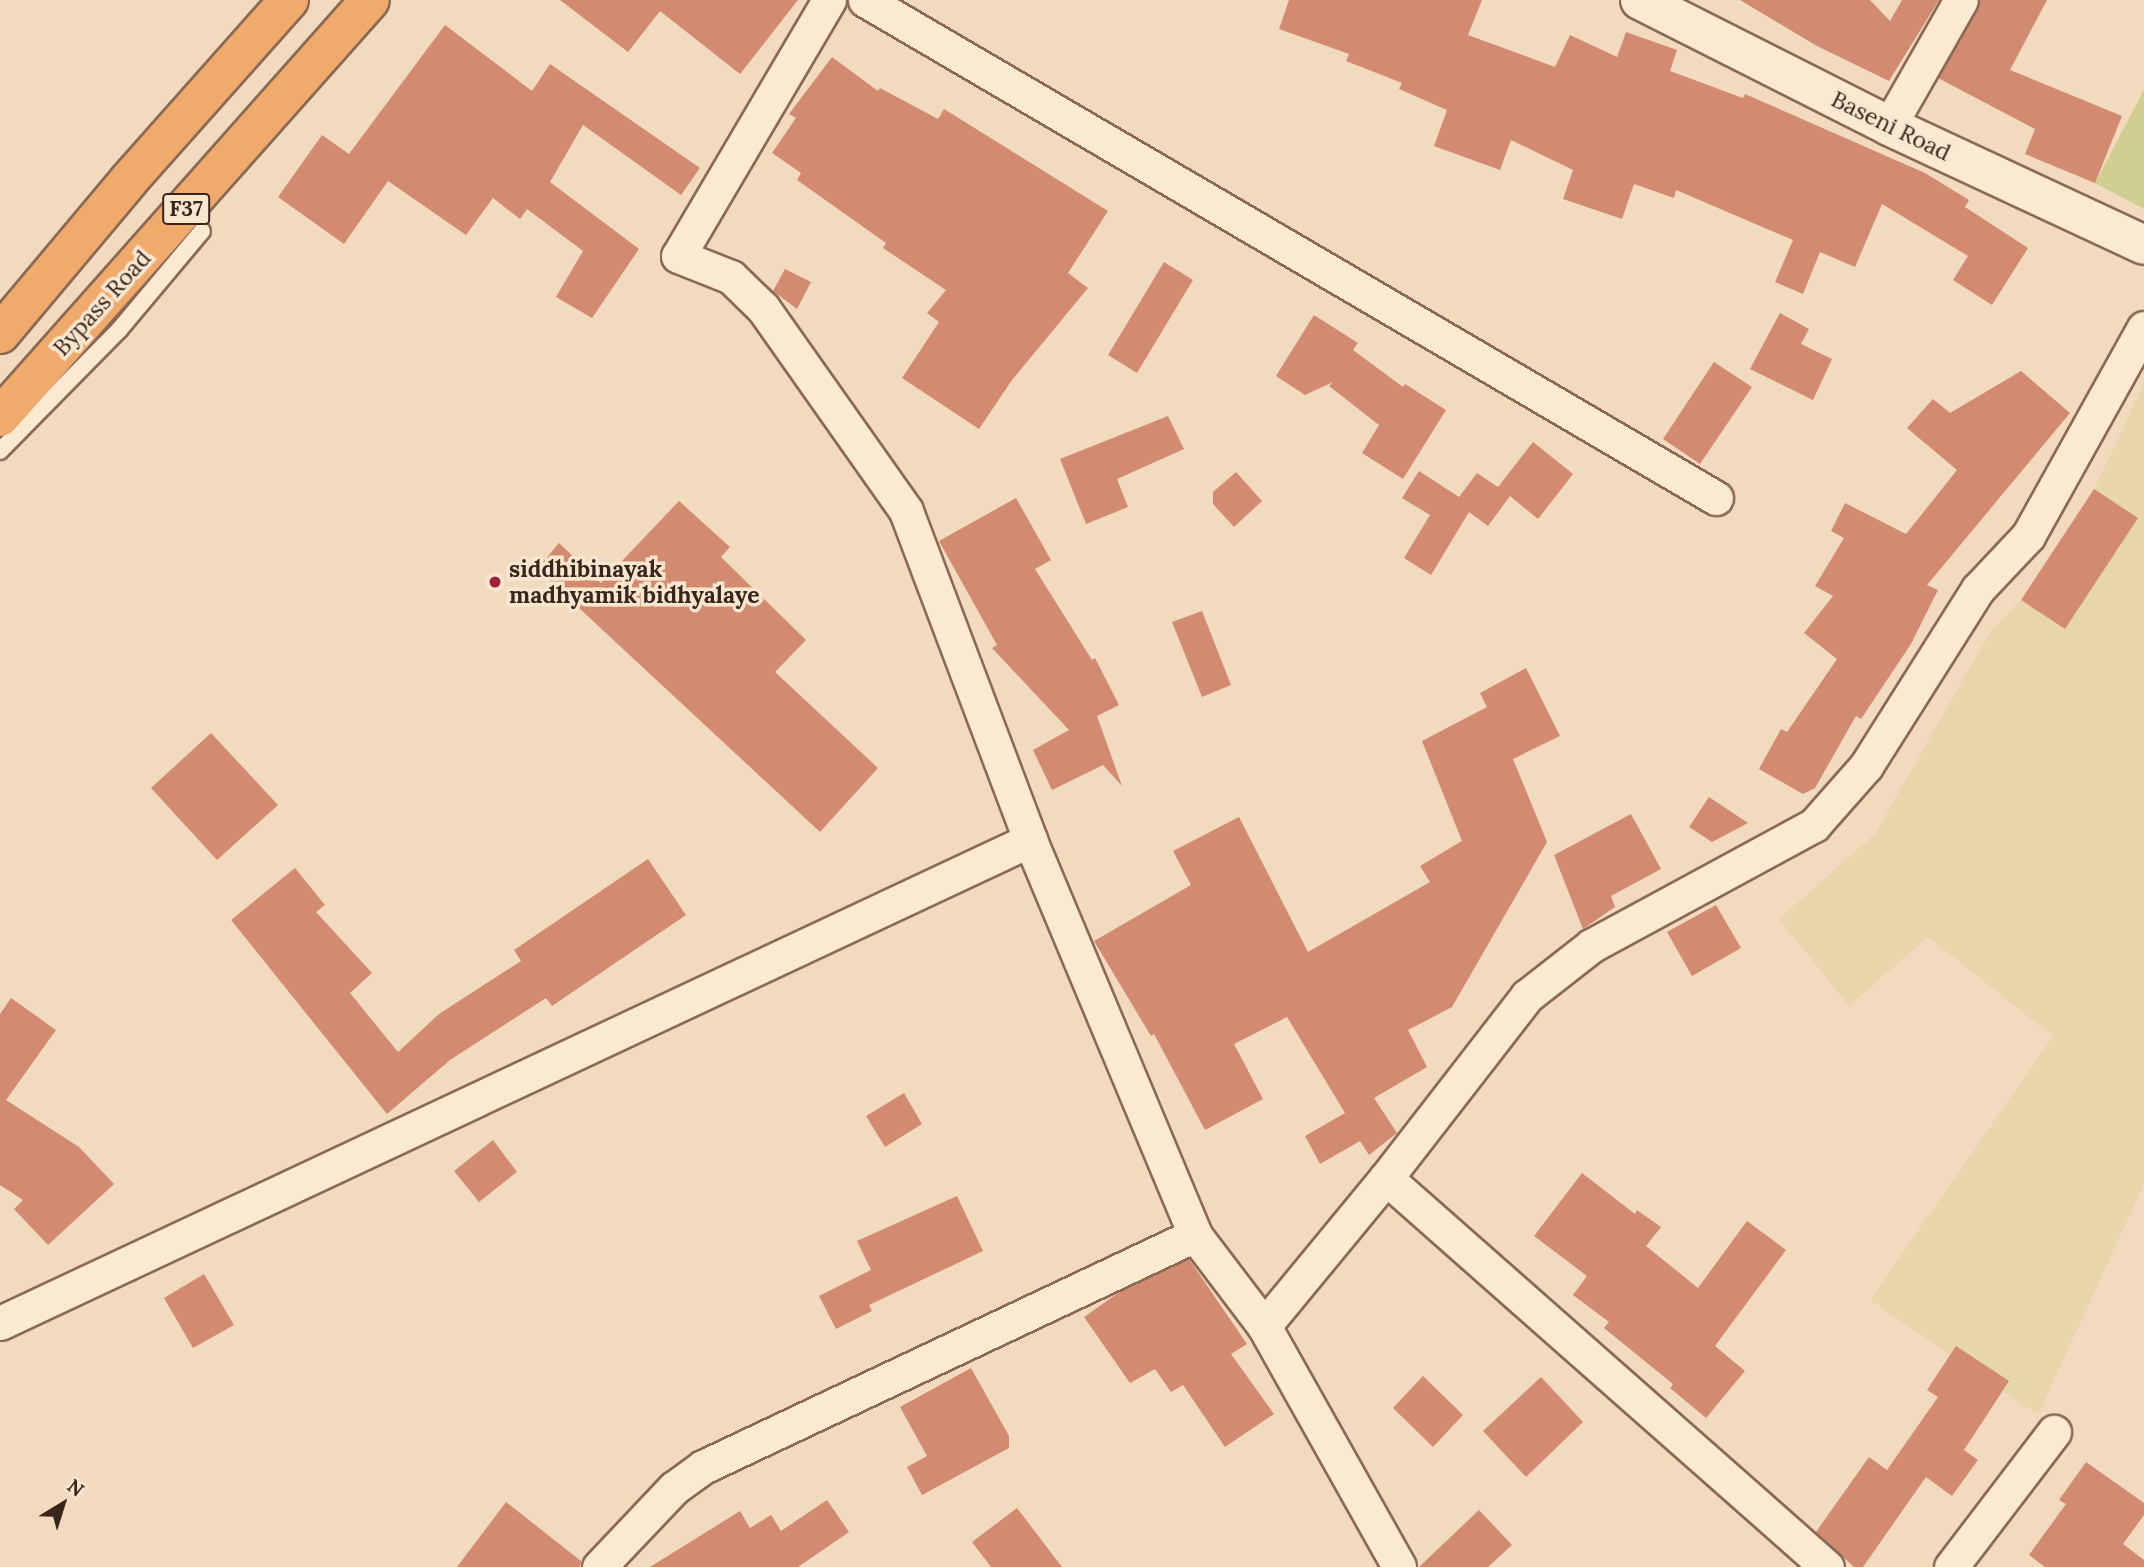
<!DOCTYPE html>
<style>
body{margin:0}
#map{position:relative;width:2144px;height:1567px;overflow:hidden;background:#f1dabe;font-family:Lora,serif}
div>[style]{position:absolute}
.farmland>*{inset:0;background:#e7d5ab}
.green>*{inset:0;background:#d0ce91}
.building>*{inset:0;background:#d28b71}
.roads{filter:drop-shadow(2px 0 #8a6a55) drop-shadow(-2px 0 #8a6a55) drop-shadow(0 2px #8a6a55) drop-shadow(0 -2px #8a6a55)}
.service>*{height:16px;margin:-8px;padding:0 8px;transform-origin:8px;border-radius:8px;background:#fbe9d1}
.minor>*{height:33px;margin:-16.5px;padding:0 16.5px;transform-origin:16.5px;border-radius:16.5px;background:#fbe9d1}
.tertiary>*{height:38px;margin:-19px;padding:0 19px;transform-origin:19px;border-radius:19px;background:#fbe9d1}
.trunk>*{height:38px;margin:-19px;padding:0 19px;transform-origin:19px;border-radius:19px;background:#f0aa6c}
.dots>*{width:19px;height:19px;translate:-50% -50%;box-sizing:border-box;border:4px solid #f8e6ce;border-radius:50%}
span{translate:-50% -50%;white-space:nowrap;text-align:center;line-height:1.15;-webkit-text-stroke:7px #f8e6ce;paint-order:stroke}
.shield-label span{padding:2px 5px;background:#f8e6ce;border:2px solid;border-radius:5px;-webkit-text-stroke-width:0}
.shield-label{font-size:21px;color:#39251b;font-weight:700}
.street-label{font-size:23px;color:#39251b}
.poi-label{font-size:23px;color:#39251b;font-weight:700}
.left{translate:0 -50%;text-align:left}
.north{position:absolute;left:28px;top:1469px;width:70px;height:70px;-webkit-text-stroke:5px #f8e6ce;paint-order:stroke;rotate:38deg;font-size:19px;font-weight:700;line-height:28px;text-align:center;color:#39251b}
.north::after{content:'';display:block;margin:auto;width:24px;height:32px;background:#39251b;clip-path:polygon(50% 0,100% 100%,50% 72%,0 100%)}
</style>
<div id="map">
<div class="farmland">
<div style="clip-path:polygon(2144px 383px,2144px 1184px,2038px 1415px,1870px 1300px,2053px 1036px,1928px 937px,1849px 1006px,1779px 919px,1875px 834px,1992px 629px,2045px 575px,2072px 537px)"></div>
</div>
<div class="green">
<div style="clip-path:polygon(2144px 90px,2144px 209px,2095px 183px)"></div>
</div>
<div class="building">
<div style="clip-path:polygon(560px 0,798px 0,740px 74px,660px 11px,628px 52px)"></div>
<div style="clip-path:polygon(1289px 0,1482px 0,1468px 35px,1555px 67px,1570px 35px,1617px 57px,1626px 32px,1677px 50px,1670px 71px,1743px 98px,1745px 94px,1925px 173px,1969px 200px,1965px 207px,2028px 248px,1992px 305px,1953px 280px,1968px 256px,1882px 204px,1855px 267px,1820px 252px,1803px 294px,1775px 282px,1793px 240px,1676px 190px,1674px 198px,1634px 184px,1622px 219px,1563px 199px,1573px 170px,1511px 140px,1500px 170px,1434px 146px,1447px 110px,1399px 89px,1402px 83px,1346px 61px,1349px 54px,1279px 29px)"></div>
<div style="clip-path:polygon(1740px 0,1870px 0,1890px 21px,1902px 0,1939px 0,1889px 81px,1817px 46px)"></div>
<div style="clip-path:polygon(1980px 0,2047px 0,2010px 70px,2122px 116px,2095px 183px,2025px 154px,2035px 129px,1938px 78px)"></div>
<div style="clip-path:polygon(445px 25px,532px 91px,550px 64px,700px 168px,681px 195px,583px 125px,550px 182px,639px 249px,592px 318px,556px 297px,583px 251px,527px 209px,520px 219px,493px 198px,466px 235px,388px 181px,344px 244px,278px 197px,322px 135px,349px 154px)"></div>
<div style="clip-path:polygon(832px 57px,878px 91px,880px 88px,938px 119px,944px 109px,1108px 211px,1068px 273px,1088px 288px,1012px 380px,979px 429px,902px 378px,939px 322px,927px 313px,946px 290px,883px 248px,886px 243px,797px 180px,801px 173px,772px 153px,796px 118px,789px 114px)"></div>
<div style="clip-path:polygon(1164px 262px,1193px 280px,1137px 373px,1108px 355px)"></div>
<div style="clip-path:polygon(785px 269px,811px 282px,797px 309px,773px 291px)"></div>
<div style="clip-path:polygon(1780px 313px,1809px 329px,1801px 344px,1832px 359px,1813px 400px,1750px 369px)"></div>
<div style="clip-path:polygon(1314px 315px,1358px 343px,1353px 350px,1403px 387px,1405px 384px,1446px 410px,1403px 479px,1362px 453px,1379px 425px,1329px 386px,1333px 382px,1305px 395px,1276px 376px)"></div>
<div style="clip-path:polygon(1714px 362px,1752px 387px,1700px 464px,1663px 439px)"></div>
<div style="clip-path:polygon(2021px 371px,2070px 413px,1927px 585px,1938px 590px,1911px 644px,1861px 719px,1856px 716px,1815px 788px,1803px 794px,1759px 769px,1781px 729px,1787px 732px,1837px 659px,1804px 633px,1833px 596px,1815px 586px,1844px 538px,1831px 531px,1845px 503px,1906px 534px,1957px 470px,1907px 428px,1933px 399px,1950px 413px)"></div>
<div style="clip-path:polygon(1168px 416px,1184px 449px,1117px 479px,1128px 507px,1086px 524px,1060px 459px)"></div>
<div style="clip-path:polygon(1533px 442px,1573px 474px,1538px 519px,1510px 496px,1488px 526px,1469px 512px,1431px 575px,1404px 558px,1430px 515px,1402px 498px,1419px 471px,1459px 497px,1477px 473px,1498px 487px)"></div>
<div style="clip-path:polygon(1236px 472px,1262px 501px,1234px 527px,1213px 504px,1213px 492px)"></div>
<div style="clip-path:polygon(2094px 489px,2138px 518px,2065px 629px,2021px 600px)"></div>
<div style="clip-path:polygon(1016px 498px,1051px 560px,1035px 569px,1092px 660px,1095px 658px,1119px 705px,1097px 716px,1122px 786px,1103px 765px,1052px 790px,1033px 750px,1069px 730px,992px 648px,997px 645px,939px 541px)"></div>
<div style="clip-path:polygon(679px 501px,730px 547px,721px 557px,806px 640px,775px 672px,878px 768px,820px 832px,537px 569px,559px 543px,601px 583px)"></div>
<div style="clip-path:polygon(1202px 611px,1231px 685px,1202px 697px,1172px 622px)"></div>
<div style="clip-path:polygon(1526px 668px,1560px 736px,1513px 759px,1547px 842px,1452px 1007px,1408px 1030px,1427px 1067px,1374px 1098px,1397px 1133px,1369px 1155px,1360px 1141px,1320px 1164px,1305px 1136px,1345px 1113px,1287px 1017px,1234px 1044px,1263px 1099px,1205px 1130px,1154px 1034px,1151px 1036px,1094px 941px,1191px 885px,1173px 851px,1239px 817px,1308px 952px,1430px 882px,1420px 866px,1462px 841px,1422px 741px,1487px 707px,1480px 693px)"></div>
<div style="clip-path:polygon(211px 733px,278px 805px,217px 860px,151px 788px)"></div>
<div style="clip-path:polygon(1709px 797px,1748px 823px,1712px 842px,1689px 827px)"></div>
<div style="clip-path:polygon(1631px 814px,1661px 869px,1611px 896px,1615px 907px,1583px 929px,1554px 855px)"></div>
<div style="clip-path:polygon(648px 859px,686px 915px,552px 1006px,546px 998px,450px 1060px,387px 1114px,231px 920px,295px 868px,325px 905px,316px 912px,372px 973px,350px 993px,398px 1052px,439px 1014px,521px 961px,514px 950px)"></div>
<div style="clip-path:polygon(1716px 905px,1741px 948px,1692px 976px,1667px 932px)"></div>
<div style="clip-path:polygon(11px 998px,56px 1030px,6px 1100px,79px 1147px,114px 1184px,48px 1245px,14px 1209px,23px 1200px,0 1185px,0 1014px)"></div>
<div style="clip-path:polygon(904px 1093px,922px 1124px,885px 1147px,866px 1116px)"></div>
<div style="clip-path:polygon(493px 1140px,517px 1172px,479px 1202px,454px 1171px)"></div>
<div style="clip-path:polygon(1582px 1173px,1635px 1214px,1637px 1210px,1661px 1227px,1646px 1246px,1698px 1288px,1747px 1221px,1786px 1250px,1715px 1346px,1745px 1371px,1706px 1418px,1670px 1388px,1673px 1384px,1604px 1328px,1609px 1322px,1573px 1295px,1587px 1276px,1534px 1236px)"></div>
<div style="clip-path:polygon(957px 1196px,983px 1251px,869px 1305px,872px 1311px,836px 1329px,819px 1296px,871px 1270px,857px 1241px)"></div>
<div style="clip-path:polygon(1189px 1259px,1247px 1344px,1231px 1354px,1274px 1414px,1225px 1447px,1183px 1385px,1171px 1392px,1155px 1369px,1130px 1383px,1084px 1317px,1118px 1293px)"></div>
<div style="clip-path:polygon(204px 1274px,234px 1325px,193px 1348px,164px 1298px)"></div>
<div style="clip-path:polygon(1956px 1346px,2009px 1381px,1964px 1450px,1978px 1460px,1952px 1496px,1926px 1477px,1863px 1567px,1854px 1567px,1816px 1532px,1869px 1457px,1887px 1470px,1938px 1397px,1927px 1390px)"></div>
<div style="clip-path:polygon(971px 1368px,1009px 1436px,1009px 1448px,922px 1495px,907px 1467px,927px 1456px,900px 1407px)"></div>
<div style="clip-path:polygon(1423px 1376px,1463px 1415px,1433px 1447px,1393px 1408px)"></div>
<div style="clip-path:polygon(1541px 1377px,1583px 1422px,1526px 1477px,1483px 1431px)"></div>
<div style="clip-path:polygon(2086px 1462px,2144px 1503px,2144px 1515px,2123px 1544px,2144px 1560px,2144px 1567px,2045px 1567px,2029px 1555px,2066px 1504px,2059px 1500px)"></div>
<div style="clip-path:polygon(827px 1500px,849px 1532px,798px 1567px,650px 1567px,740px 1511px,750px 1528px,771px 1515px,781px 1531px)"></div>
<div style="clip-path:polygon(506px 1502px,581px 1561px,580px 1567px,457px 1567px)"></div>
<div style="clip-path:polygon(1017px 1508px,1062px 1567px,991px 1567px,972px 1542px)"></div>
<div style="clip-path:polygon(1479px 1510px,1512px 1545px,1488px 1567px,1419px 1567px)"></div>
</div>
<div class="roads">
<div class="service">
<div style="left:0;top:451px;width:170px;rotate:-45.5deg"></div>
<div style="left:119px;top:330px;width:129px;rotate:-50deg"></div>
</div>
<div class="minor">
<div style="left:829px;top:0;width:297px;rotate:120.5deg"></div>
<div style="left:678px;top:256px;width:57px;rotate:21.6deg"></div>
<div style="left:731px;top:277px;width:45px;rotate:44.1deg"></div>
<div style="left:763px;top:308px;width:248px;rotate:54.8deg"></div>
<div style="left:906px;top:511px;width:352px;rotate:69.3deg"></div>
<div style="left:1030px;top:840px;width:428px;rotate:67.3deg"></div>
<div style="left:1195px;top:1235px;width:114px;rotate:52.8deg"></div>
<div style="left:1264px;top:1326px;width:276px;rotate:60.7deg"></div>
<div style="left:865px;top:0;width:986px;rotate:30.34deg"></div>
<div style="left:1889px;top:126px;width:145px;rotate:-60.3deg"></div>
<div style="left:1386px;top:1178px;width:588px;rotate:41.42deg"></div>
<div style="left:0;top:1323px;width:1138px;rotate:-25.12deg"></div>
<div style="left:1264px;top:1326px;width:192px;rotate:-50.5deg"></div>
<div style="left:1386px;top:1178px;width:230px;rotate:-52.2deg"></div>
<div style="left:1527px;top:996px;width:81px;rotate:-38deg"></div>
<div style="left:1591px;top:946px;width:254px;rotate:-28.5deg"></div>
<div style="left:1814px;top:825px;width:79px;rotate:-48.6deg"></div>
<div style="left:1866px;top:766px;width:209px;rotate:-57.7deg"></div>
<div style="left:1978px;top:589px;width:73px;rotate:-46.7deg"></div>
<div style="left:2028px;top:536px;width:238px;rotate:-60.9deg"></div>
<div style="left:599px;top:1567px;width:109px;rotate:-46.5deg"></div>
<div style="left:674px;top:1488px;width:36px;rotate:-36deg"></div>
<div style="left:703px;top:1467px;width:544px;rotate:-25.25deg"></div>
<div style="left:1951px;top:1567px;width:170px;rotate:-52.7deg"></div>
</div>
<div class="tertiary">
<div style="left:1640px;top:0;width:279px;rotate:26.8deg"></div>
<div style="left:1889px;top:126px;width:281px;rotate:25deg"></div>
</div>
<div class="trunk">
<div style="left:0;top:334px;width:201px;rotate:-50deg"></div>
<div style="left:129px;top:180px;width:241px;rotate:-48.4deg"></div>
<div style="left:0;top:417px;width:557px;rotate:-48.42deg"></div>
</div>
</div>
<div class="dots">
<div style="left:495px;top:582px;background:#9e2134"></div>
</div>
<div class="shield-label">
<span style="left:186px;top:209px">F37</span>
</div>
<div class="street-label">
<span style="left:1891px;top:126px;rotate:26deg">Baseni Road</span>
<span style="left:102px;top:303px;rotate:-48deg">Bypass Road</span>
</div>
<div class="poi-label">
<span class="left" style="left:509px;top:582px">siddhibinayak<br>madhyamik bidhyalaye</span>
</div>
<div class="north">N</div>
</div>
